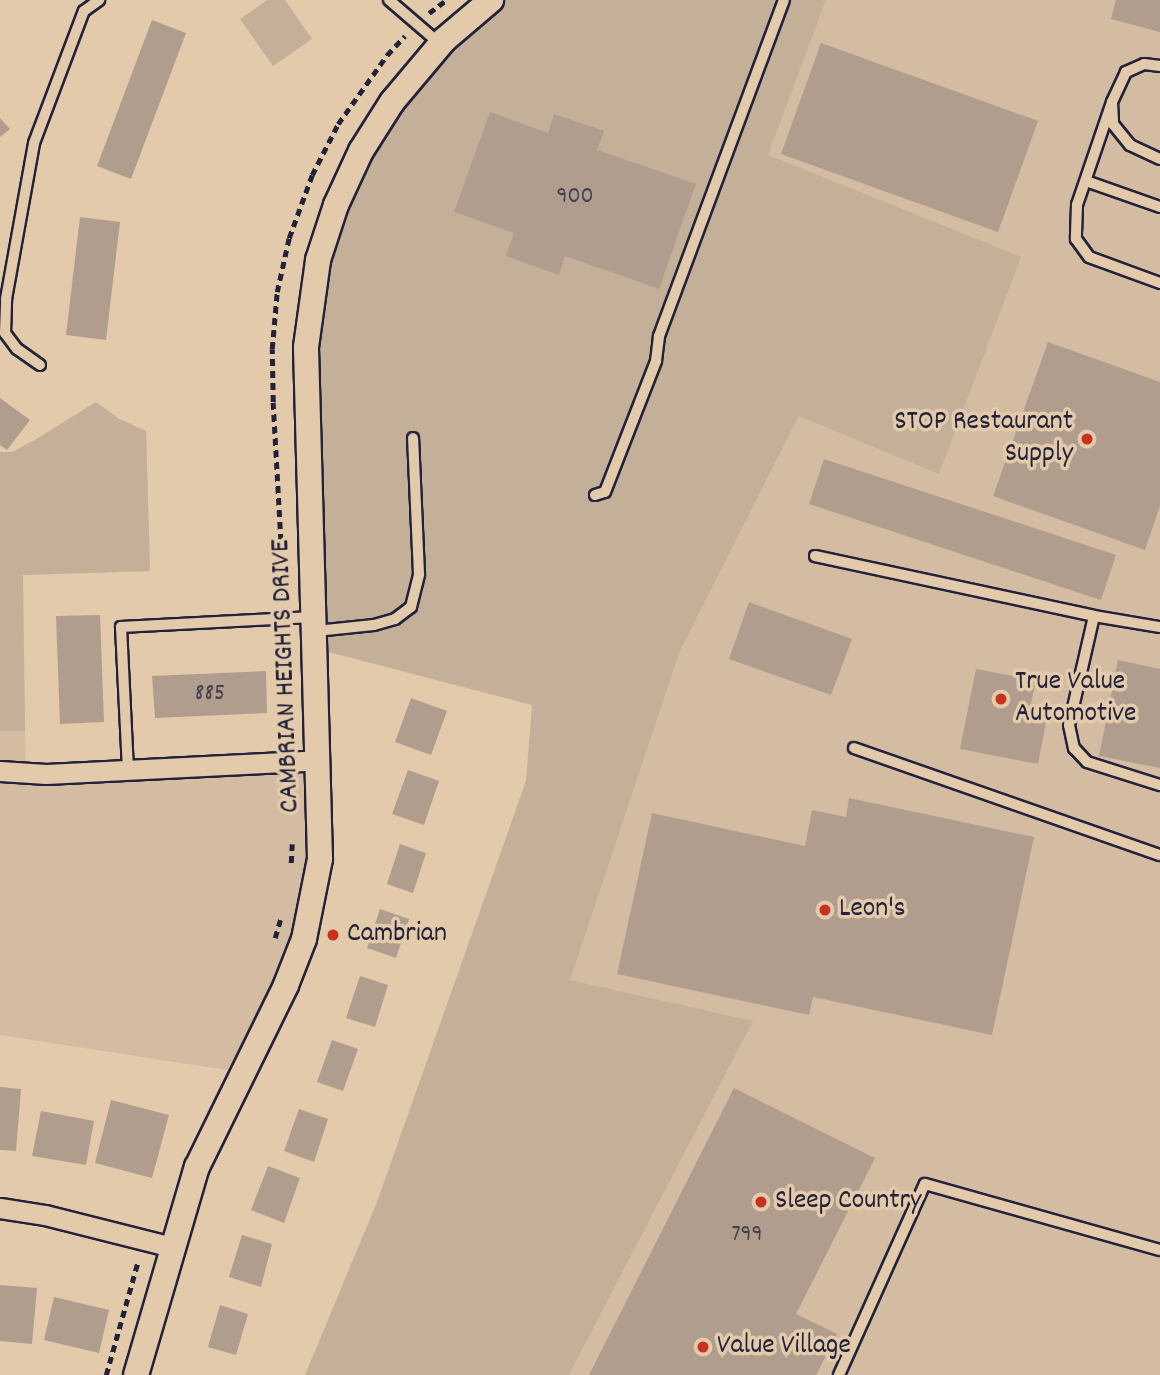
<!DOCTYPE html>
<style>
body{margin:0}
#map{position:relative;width:1160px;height:1375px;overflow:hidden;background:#e3caab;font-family:Dekko,sans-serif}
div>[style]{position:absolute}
.built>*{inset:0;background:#d4bca2}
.green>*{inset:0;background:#c4af99}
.building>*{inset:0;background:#b09d8e}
.path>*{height:4.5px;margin-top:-2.25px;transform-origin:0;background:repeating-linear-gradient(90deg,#22223b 0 7px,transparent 0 12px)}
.roads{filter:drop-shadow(2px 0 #22223b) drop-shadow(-2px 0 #22223b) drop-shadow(0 2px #22223b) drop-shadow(0 -2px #22223b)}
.service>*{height:10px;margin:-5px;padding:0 5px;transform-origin:5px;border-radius:5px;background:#e3caab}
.minor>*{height:19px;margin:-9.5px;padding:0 9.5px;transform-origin:9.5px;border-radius:9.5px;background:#e3caab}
.tertiary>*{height:24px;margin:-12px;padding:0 12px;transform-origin:12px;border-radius:12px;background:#e3caab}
.dots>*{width:19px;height:19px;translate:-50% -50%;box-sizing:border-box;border:4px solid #e3caab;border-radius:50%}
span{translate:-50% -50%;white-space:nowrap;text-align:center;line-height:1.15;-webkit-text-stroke:7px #e3caab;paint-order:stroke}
.number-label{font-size:24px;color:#464150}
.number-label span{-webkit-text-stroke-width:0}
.poi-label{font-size:28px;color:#22223b}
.right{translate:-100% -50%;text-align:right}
.left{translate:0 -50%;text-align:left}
.street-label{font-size:28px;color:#22223b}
</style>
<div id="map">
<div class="built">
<div style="clip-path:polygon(826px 0,1160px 0,1160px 1375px,569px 1375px,752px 1022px,569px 981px,679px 653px,799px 416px,1020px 258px,767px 155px)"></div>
<div style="clip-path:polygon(96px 402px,119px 419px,146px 431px,150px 571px,22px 575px,26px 776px,321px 762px,322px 859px,246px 1073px,0 1035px,0 452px,12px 452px,35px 440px)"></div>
</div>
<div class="green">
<div style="clip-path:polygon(267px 0,285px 0,312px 39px,273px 66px,240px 19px)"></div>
<div style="clip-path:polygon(494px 0,826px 0,768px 155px,1021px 257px,939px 474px,799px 416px,679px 653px,570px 980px,753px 1021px,569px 1375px,305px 1375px,377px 1202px,526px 781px,532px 705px,317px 649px,312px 304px,362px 151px)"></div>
<div style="clip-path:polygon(96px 402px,119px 419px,146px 431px,150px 571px,23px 575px,25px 731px,0 731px,0 452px,12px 452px,35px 440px)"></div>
</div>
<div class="building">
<div style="clip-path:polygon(1116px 0,1160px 0,1160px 32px,1111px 19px)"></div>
<div style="clip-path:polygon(152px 20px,186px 33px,131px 179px,97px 166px)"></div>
<div style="clip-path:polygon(821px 43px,1038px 121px,998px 232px,781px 154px)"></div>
<div style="clip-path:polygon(490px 112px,548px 133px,554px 114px,604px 131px,597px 150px,696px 184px,659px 289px,565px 256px,559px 275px,506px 256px,514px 233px,454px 212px)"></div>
<div style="clip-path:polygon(0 118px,10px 129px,0 137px)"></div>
<div style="clip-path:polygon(80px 217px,120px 222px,106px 340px,66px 335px)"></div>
<div style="clip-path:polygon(1048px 342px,1160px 382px,1160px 506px,1145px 550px,993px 496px)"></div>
<div style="clip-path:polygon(0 398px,30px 420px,7px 450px,0 445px)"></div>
<div style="clip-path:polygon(824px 459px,1116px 555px,1101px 600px,809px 504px)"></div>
<div style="clip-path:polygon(749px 602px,852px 639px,831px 695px,729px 659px)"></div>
<div style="clip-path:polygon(100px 615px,104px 722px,60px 724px,56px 616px)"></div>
<div style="clip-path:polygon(1118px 660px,1160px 669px,1160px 768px,1099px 756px)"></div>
<div style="clip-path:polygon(976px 669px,1036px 680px,1028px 718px,1046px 722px,1038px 764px,960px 749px)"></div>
<div style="clip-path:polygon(266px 671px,267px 713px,155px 718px,152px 676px)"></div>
<div style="clip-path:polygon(411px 698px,447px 711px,431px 755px,395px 742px)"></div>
<div style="clip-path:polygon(408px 770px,439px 781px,424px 825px,392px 814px)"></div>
<div style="clip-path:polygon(849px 798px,1034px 837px,992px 1035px,813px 997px,809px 1015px,617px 974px,652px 813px,805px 846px,812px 810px,846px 817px)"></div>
<div style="clip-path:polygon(400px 844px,426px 853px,413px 893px,387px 884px)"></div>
<div style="clip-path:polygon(380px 909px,409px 919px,396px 958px,367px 948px)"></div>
<div style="clip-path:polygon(360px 976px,388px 985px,375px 1027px,346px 1018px)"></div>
<div style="clip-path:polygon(332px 1040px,358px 1049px,343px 1091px,317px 1082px)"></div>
<div style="clip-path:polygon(0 1087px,21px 1089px,16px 1151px,0 1150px)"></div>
<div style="clip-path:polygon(734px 1088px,875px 1158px,796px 1314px,837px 1334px,816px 1375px,589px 1375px)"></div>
<div style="clip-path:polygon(111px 1100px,169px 1115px,152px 1178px,95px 1163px)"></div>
<div style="clip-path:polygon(299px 1109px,328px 1119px,314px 1162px,284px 1151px)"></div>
<div style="clip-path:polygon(41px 1111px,94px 1121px,86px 1165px,32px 1156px)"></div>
<div style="clip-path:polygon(268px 1166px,300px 1178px,284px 1223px,251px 1210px)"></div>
<div style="clip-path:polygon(242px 1235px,272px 1244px,261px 1287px,229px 1277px)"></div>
<div style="clip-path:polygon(0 1285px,37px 1288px,32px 1344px,0 1341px)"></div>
<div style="clip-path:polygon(54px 1297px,109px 1310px,99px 1353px,44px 1340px)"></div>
<div style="clip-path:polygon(220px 1305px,248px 1314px,236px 1355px,208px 1347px)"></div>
</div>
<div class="path">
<div style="left:429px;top:13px;width:21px;rotate:-37deg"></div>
<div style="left:284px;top:601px;width:199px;rotate:-93.2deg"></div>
<div style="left:273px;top:402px;width:53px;rotate:-91.1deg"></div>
<div style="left:272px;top:349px;width:57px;rotate:-85deg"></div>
<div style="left:277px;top:292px;width:55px;rotate:-77.5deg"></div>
<div style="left:289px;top:238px;width:67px;rotate:-69.9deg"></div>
<div style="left:312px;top:175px;width:57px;rotate:-63deg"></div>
<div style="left:338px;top:124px;width:85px;rotate:-54.6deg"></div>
<div style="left:387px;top:55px;width:26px;rotate:-47deg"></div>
<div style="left:285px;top:634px;width:30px;rotate:86deg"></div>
<div style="left:291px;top:863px;width:19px;rotate:-87deg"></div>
<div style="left:275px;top:938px;width:19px;rotate:-74deg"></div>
<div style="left:106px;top:1375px;width:118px;rotate:-74.3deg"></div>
</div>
<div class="roads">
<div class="service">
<div style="left:389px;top:0;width:66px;rotate:40.7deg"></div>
<div style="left:1160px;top:66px;width:16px;rotate:-173deg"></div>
<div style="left:1144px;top:64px;width:20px;rotate:156deg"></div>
<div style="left:1126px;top:72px;width:33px;rotate:115deg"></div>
<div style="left:1112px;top:102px;width:22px;rotate:87deg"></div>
<div style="left:1113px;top:124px;width:27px;rotate:51deg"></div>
<div style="left:1130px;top:145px;width:33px;rotate:25deg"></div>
<div style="left:1112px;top:102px;width:109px;rotate:108.8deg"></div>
<div style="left:1077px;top:205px;width:34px;rotate:92deg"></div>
<div style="left:1076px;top:239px;width:22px;rotate:54deg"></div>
<div style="left:1089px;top:257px;width:76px;rotate:20.1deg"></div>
<div style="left:1086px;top:181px;width:78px;rotate:19.4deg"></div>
<div style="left:40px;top:365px;width:28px;rotate:-145deg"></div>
<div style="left:17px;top:349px;width:20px;rotate:-127deg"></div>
<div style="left:5px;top:333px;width:34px;rotate:-88deg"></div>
<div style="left:6px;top:299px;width:158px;rotate:-79.8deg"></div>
<div style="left:34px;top:143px;width:141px;rotate:-69.3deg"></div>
<div style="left:84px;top:11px;width:19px;rotate:-36deg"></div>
<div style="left:595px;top:495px;width:10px;rotate:-17deg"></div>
<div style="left:605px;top:492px;width:141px;rotate:-68.7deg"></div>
<div style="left:656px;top:361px;width:25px;rotate:-83deg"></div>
<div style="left:659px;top:336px;width:358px;rotate:-69.6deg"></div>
<div style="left:815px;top:556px;width:285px;rotate:12.1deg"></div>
<div style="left:1094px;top:616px;width:67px;rotate:9.5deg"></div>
<div style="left:1094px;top:616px;width:112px;rotate:102.9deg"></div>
<div style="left:1069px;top:725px;width:24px;rotate:78deg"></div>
<div style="left:1074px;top:748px;width:19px;rotate:47deg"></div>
<div style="left:1087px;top:762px;width:77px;rotate:17.5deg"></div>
<div style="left:316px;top:631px;width:58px;rotate:-5.9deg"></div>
<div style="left:374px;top:625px;width:22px;rotate:-16deg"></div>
<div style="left:395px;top:619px;width:20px;rotate:-37deg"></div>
<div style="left:411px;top:607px;width:34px;rotate:-76deg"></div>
<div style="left:419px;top:574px;width:136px;rotate:-92.5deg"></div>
<div style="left:854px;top:748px;width:324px;rotate:19.3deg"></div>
<div style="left:128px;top:770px;width:143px;rotate:-92.8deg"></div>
<div style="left:121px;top:627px;width:192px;rotate:-3deg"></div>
<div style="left:839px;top:1375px;width:209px;rotate:-65.8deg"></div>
<div style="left:925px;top:1184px;width:244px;rotate:15.7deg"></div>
</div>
<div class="minor">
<div style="left:0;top:771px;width:46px;rotate:3.7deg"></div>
<div style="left:46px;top:774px;width:273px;rotate:-2.9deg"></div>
<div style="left:0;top:1208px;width:46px;rotate:8.8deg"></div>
<div style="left:45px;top:1215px;width:131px;rotate:14.1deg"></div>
</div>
<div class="tertiary">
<div style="left:136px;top:1375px;width:217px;rotate:-73.7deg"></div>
<div style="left:197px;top:1167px;width:203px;rotate:-63.9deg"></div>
<div style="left:286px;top:985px;width:49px;rotate:-68.6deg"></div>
<div style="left:304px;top:939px;width:82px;rotate:-78.7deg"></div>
<div style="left:320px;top:859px;width:512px;rotate:-91.57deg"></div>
<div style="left:306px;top:347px;width:88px;rotate:-82.1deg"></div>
<div style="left:318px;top:260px;width:58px;rotate:-71.9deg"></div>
<div style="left:336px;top:205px;width:60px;rotate:-65.2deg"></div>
<div style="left:361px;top:151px;width:58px;rotate:-57.7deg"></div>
<div style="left:392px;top:102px;width:81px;rotate:-50deg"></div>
<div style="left:444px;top:40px;width:62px;rotate:-40.4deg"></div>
</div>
</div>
<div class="dots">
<div style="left:1087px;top:439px;background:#c8321e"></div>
<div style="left:1001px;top:699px;background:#c8321e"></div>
<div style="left:825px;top:910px;background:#c8321e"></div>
<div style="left:333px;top:935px;background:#c8321e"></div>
<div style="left:761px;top:1202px;background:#c8321e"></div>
<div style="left:703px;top:1347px;background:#c8321e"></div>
</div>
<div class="number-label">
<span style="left:575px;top:198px">900</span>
<span style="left:210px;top:695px">885</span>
<span style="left:747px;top:1236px">799</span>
</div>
<div class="poi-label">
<span class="right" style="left:1073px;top:439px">STOP Restaurant<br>Supply</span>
<span class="left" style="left:1015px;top:699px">True Value<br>Automotive</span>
<span class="left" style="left:839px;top:910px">Leon's</span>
<span class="left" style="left:347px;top:935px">Cambrian</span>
<span class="left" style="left:775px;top:1202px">Sleep Country</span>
<span class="left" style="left:717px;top:1347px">Value Village</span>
</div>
<div class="street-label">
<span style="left:287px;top:676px;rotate:-92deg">CAMBRIAN HEIGHTS DRIVE</span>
</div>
</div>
